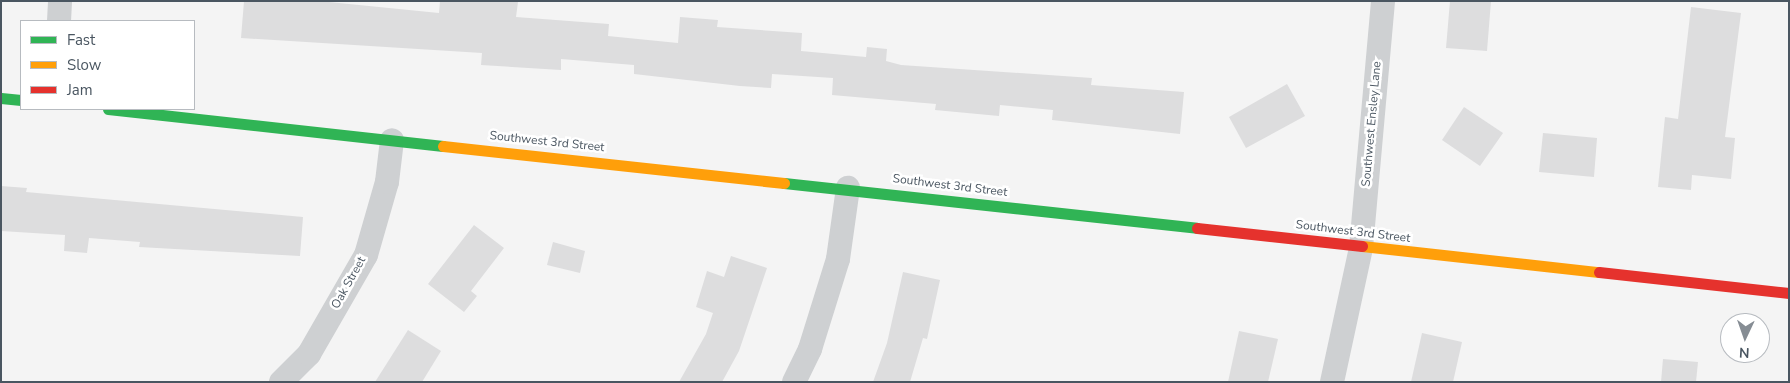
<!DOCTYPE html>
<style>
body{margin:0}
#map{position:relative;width:1790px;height:383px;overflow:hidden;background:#f4f4f4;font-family:"Nunito Sans",sans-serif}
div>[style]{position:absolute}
.building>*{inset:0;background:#ddddde}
.street>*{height:24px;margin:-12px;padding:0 12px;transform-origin:12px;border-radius:12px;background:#ced0d2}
.fast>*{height:11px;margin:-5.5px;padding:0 5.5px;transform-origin:5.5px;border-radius:5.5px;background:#30b455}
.slow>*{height:11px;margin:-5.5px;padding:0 5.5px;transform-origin:5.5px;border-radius:5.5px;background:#ff9f0a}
.jam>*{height:11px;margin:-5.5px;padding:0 5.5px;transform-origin:5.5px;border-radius:5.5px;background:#e5322d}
span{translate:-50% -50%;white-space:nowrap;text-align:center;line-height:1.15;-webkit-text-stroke:5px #fff;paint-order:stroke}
.street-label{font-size:12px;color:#4a5661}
.frame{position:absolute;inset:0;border:2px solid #4a5661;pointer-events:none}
.legend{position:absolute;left:20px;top:20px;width:175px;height:90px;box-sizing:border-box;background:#fff;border:1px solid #b7bbc0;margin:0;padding:6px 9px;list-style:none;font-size:15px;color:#4a5661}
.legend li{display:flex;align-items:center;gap:10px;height:25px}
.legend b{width:25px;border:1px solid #b7bbc0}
.north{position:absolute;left:1720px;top:313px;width:50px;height:50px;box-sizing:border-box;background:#fff;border:1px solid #b7bbc0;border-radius:50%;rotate:183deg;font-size:14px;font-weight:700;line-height:20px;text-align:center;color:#4a5661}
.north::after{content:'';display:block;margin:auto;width:18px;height:22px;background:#868d94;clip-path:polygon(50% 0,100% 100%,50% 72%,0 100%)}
</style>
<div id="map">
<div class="building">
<div style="clip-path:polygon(244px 1px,319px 1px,439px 13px,440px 1px,518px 2px,516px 17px,609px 24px,608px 36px,678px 43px,680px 17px,718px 20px,717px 27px,802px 33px,801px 51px,866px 57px,867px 47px,887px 49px,886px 61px,901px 65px,1092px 78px,1091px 85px,1184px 92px,1180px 134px,1052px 120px,1053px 110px,1000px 105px,999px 116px,935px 110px,936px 104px,832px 95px,833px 78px,772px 74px,771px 88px,740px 86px,634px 74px,634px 65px,561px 59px,561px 70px,512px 67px,481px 65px,482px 53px,241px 38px)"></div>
<div style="clip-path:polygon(1450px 1px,1491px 1px,1487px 51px,1446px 48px)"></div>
<div style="clip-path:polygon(1691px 7px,1741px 13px,1725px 137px,1735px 138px,1731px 179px,1692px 175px,1691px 190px,1658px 187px,1665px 117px,1678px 119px)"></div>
<div style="clip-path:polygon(1287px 84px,1305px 116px,1246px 148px,1229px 117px)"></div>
<div style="clip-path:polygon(1464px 107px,1503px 133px,1480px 166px,1442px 140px)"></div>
<div style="clip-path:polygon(1543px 133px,1597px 138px,1594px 177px,1539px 172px)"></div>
<div style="clip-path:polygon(1px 186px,27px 188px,26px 192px,303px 217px,300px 256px,139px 247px,140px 242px,89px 238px,87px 253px,64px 251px,65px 235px,1px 231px)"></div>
<div style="clip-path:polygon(474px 225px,504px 248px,471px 291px,477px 296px,464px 312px,428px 284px)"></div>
<div style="clip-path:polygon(553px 242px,585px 251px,580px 273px,547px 265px)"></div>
<div style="clip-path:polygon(731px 256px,767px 268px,739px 351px,722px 382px,679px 382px,706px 334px,713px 313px,696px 307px,707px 271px,724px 277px)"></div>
<div style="clip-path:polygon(903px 272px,940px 280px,927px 339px,923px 338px,910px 382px,873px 382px,887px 343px)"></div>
<div style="clip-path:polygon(408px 330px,441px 351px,422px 382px,375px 382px)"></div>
<div style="clip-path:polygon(1239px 331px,1278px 339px,1268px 382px,1228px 382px)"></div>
<div style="clip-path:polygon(1422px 333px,1462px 342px,1453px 382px,1411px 382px)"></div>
<div style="clip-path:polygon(1663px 359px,1698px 362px,1696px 382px,1661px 382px)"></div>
</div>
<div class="street">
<div style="left:59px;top:21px;width:20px;rotate:-87deg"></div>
<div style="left:281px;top:382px;width:40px;rotate:-45deg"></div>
<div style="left:309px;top:354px;width:114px;rotate:-60.1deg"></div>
<div style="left:366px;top:255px;width:76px;rotate:-74deg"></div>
<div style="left:387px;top:182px;width:42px;rotate:-83.2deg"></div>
<div style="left:794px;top:382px;width:37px;rotate:-64deg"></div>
<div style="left:810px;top:349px;width:94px;rotate:-72.7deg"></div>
<div style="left:838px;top:259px;width:72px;rotate:-82deg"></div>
<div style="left:1332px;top:382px;width:137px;rotate:-77.8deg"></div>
<div style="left:1361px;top:248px;width:248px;rotate:-84.9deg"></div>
</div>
<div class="fast">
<div style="left:1px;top:98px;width:20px;rotate:6deg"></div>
<div style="left:108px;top:109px;width:337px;rotate:6.3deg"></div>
<div style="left:784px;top:183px;width:415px;rotate:6.2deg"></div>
</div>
<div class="slow">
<div style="left:443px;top:146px;width:343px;rotate:6.2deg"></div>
<div style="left:1362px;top:246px;width:238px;rotate:6.3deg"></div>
</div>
<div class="jam">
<div style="left:1197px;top:228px;width:166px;rotate:6.2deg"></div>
<div style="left:1599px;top:272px;width:191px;rotate:6.3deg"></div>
</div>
<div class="street-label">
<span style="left:1372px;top:124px;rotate:-85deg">Southwest Ensley Lane</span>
<span style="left:547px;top:142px;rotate:6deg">Southwest 3rd Street</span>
<span style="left:950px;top:186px;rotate:7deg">Southwest 3rd Street</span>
<span style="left:1353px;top:232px;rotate:7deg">Southwest 3rd Street</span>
<span style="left:349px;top:283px;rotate:-61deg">Oak Street</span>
</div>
<div class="frame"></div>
<ul class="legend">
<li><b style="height:6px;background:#30b455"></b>Fast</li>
<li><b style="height:6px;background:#ff9f0a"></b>Slow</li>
<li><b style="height:6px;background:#e5322d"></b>Jam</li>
</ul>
<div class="north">N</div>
</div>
